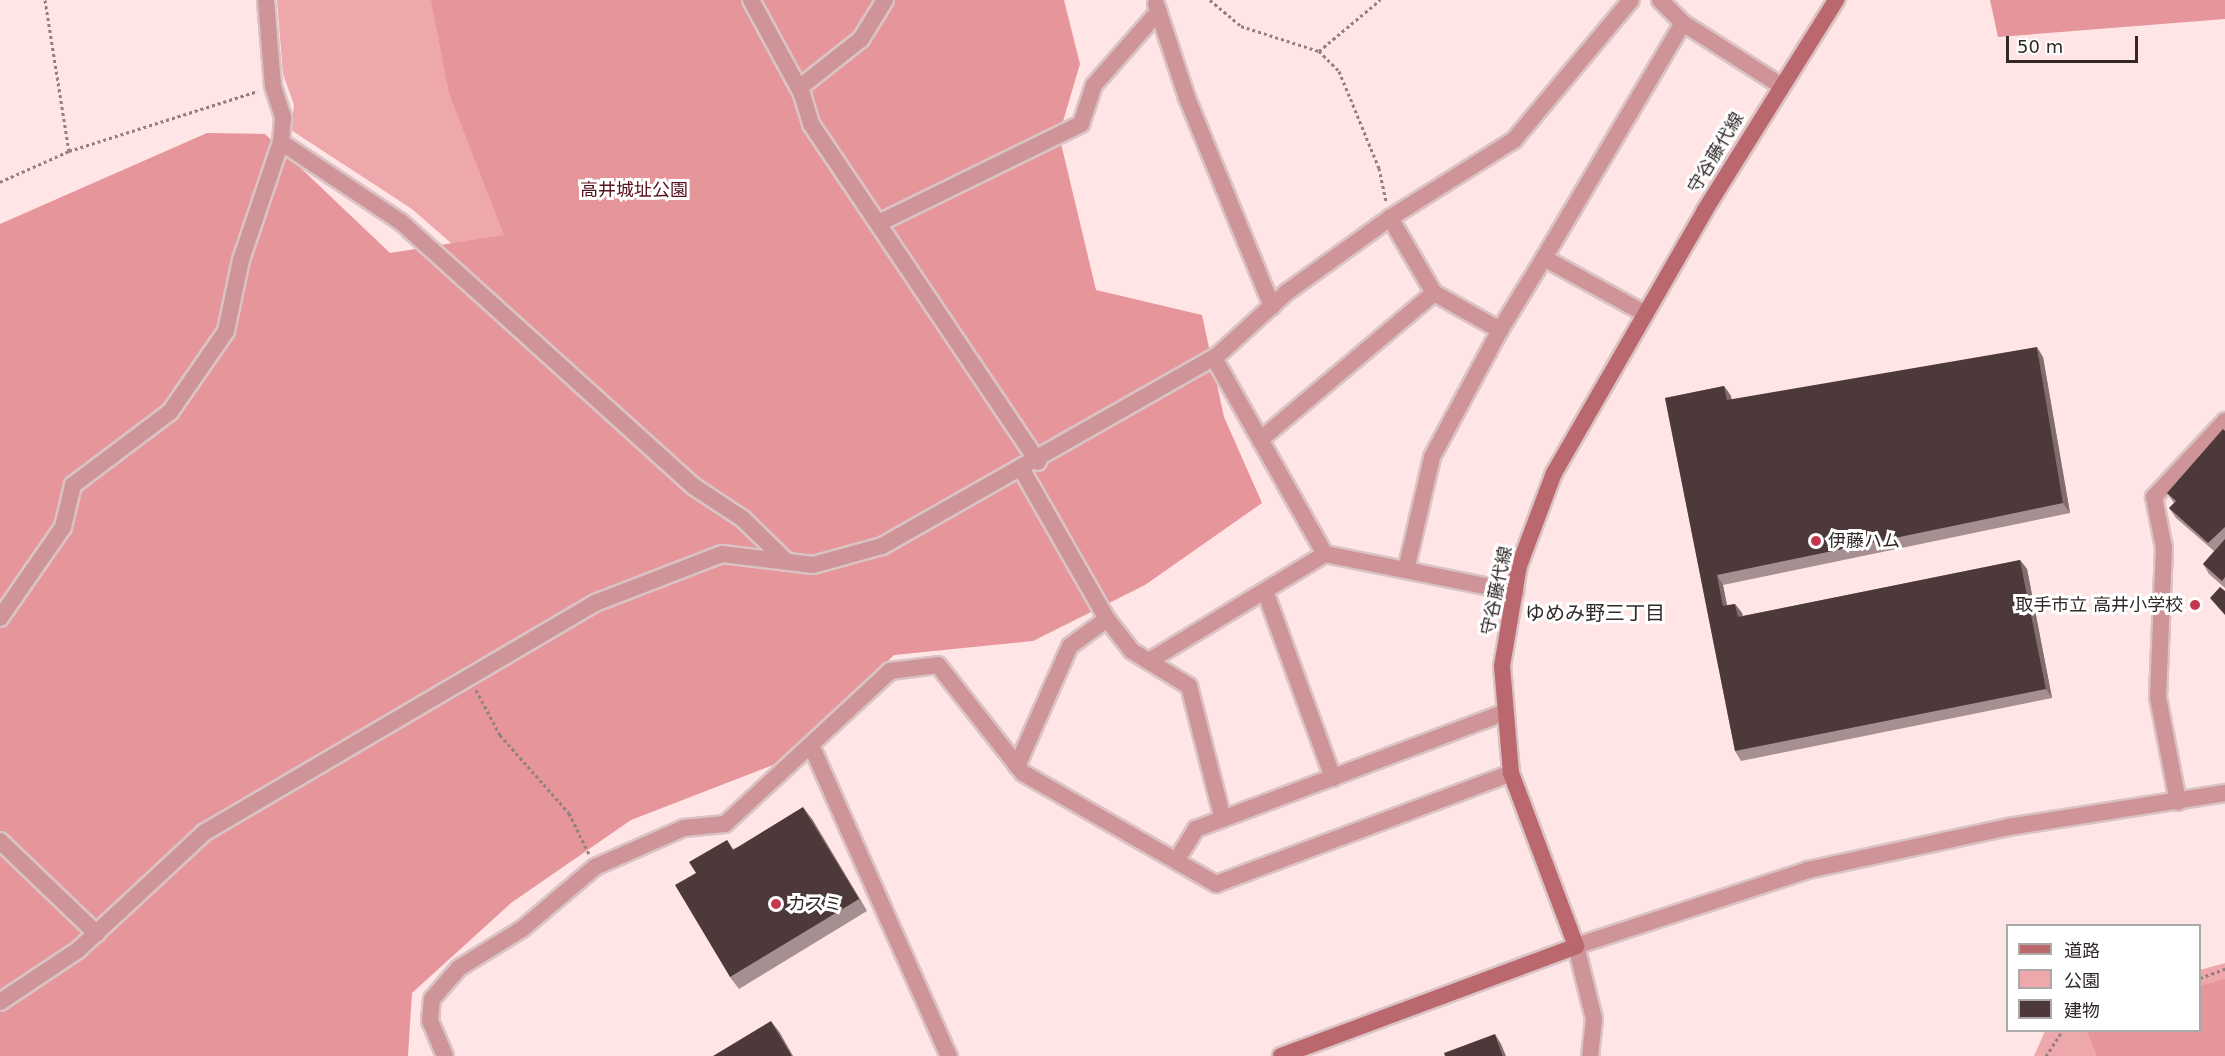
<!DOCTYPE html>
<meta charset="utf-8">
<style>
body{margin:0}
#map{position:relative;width:2225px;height:1056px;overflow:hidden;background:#ffe5e6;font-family:"DejaVu Sans","Noto Sans JP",sans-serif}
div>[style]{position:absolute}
.green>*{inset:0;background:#eea7ab}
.forest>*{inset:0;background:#e6959a}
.path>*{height:3px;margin-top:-1.5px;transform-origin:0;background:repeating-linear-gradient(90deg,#918081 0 3px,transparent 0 6px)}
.roads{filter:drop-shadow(2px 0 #dac3c4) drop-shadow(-2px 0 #dac3c4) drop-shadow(0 2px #dac3c4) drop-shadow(0 -2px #dac3c4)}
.minor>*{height:16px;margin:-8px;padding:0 8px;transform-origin:8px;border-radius:8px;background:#cf9497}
.tertiary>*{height:16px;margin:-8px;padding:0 8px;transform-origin:8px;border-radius:8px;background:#cf9497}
.secondary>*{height:16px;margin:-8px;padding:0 8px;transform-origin:8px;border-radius:8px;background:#bb676e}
.wall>*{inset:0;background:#a68f90}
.shaded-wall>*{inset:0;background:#826d6e}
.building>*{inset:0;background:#4d393a}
.dots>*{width:16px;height:16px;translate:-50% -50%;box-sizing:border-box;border:3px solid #fff;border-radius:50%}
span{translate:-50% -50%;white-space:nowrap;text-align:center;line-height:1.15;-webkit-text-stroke:6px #fff;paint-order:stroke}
.street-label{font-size:18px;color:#312828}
.park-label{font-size:18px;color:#560f1c}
.poi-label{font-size:18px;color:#312828}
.left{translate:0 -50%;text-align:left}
.right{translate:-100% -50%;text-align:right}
.neighbourhood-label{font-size:20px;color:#312828}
.legend{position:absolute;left:2006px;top:924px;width:195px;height:108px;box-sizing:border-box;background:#fff;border:2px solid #ada9a9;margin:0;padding:8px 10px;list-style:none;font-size:18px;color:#312828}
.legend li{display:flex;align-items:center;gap:12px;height:30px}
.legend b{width:30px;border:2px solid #ada9a9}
.scale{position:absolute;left:2006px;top:36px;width:132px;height:27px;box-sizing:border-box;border:3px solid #312828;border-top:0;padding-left:8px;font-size:18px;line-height:21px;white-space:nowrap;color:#312828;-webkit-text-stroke:4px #fff;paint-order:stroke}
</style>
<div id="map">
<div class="green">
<div style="clip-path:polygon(277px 0,640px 0,499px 285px,412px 209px,291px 130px,294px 105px,283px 74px)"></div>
<div style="clip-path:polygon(2225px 963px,2225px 1056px,2034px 1056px,2045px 1031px,2200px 1030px,2200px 970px)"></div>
</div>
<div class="forest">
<div style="clip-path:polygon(431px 0,1064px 0,1080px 64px,1059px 135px,1096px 290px,1202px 315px,1224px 417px,1262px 503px,1145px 585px,1033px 641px,894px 655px,786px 760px,631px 820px,511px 903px,412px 993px,408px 1056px,0 1056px,0 224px,207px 133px,265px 134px,390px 253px,504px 235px,449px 93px)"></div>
<div style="clip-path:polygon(1990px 0,2225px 0,2225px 19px,1998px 37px)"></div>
<div style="clip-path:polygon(2225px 979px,2225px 1056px,2097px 1056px,2087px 1031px,2200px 1030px,2200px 986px)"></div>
</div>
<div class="path">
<div style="left:45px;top:0;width:153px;rotate:81deg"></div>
<div style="left:1210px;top:0;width:40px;rotate:40deg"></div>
<div style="left:1241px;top:26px;width:82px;rotate:17.8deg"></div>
<div style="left:1319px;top:51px;width:28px;rotate:45deg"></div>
<div style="left:1339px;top:71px;width:105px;rotate:67.6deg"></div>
<div style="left:1379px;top:168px;width:35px;rotate:78deg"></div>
<div style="left:1319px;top:51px;width:80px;rotate:-39.9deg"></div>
<div style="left:0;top:182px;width:76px;rotate:-24.2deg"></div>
<div style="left:69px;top:151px;width:198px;rotate:-17.6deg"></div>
<div style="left:476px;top:690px;width:51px;rotate:61.9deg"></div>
<div style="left:500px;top:735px;width:104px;rotate:48.5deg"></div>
<div style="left:569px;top:813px;width:46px;rotate:64deg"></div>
<div style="left:2200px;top:978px;width:27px;rotate:-20deg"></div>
<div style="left:2046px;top:1056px;width:31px;rotate:-57deg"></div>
</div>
<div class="roads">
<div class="minor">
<div style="left:751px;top:0;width:107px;rotate:61.5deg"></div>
<div style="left:802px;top:94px;width:31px;rotate:73deg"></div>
<div style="left:811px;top:124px;width:407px;rotate:56.1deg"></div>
<div style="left:1660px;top:0;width:33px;rotate:45deg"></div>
<div style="left:1683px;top:23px;width:115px;rotate:32.6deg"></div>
<div style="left:1156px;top:4px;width:99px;rotate:71.7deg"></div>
<div style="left:1187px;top:98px;width:225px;rotate:67.8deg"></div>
<div style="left:799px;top:88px;width:79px;rotate:-38.3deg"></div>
<div style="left:861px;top:39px;width:46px;rotate:-58.4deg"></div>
<div style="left:281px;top:142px;width:144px;rotate:33.7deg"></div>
<div style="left:401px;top:222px;width:394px;rotate:42.1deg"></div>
<div style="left:693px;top:486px;width:60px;rotate:33.4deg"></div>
<div style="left:743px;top:519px;width:60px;rotate:44.3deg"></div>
<div style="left:1390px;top:218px;width:87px;rotate:59.6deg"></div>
<div style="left:1434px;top:293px;width:76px;rotate:29.3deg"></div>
<div style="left:1500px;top:330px;width:84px;rotate:-58.6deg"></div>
<div style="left:1544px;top:258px;width:114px;rotate:28.8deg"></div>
<div style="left:879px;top:223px;width:225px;rotate:-26.1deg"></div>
<div style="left:1081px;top:124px;width:41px;rotate:-71.6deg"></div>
<div style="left:1094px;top:85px;width:98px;rotate:-48.7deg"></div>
<div style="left:1544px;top:258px;width:273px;rotate:-59.4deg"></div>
<div style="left:1214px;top:358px;width:225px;rotate:60.5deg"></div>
<div style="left:1260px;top:440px;width:228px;rotate:-40.2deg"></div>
<div style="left:1022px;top:470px;width:172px;rotate:60.3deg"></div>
<div style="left:1107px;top:619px;width:41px;rotate:52deg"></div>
<div style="left:1132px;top:651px;width:67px;rotate:31.6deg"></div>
<div style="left:1189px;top:686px;width:137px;rotate:75.7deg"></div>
<div style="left:1406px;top:570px;width:116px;rotate:-77deg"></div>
<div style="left:1432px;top:457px;width:144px;rotate:-61.8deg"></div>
<div style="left:1265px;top:591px;width:199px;rotate:70deg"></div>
<div style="left:0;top:618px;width:111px;rotate:-55.3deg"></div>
<div style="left:63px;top:527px;width:43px;rotate:-76.6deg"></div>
<div style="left:73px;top:485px;width:121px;rotate:-37deg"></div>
<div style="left:170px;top:412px;width:98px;rotate:-55.3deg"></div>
<div style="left:226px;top:331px;width:73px;rotate:-78.1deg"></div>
<div style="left:241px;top:260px;width:125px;rotate:-71.3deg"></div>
<div style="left:281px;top:142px;width:25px;rotate:-85deg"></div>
<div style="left:283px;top:117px;width:33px;rotate:-108deg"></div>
<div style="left:273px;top:86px;width:86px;rotate:-94.7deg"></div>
<div style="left:1149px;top:661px;width:206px;rotate:-31.3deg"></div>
<div style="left:1325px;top:554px;width:194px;rotate:11.3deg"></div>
<div style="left:811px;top:745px;width:340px;rotate:66.1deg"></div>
<div style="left:1017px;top:766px;width:131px;rotate:-66.2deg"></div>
<div style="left:1070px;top:646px;width:46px;rotate:-36.1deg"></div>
<div style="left:2178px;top:802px;width:107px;rotate:-100.8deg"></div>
<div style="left:2158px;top:697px;width:149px;rotate:-87.7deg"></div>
<div style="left:2164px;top:548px;width:52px;rotate:-101.1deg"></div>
<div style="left:2154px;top:497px;width:104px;rotate:-46.9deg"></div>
<div style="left:0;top:841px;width:134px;rotate:43.8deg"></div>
<div style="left:1176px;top:861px;width:38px;rotate:-58deg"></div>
<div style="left:1196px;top:829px;width:331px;rotate:-20.7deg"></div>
<div style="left:1576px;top:946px;width:75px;rotate:76.1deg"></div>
<div style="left:1594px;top:1019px;width:37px;rotate:96deg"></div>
<div style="left:0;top:1002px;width:94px;rotate:-33.7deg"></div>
<div style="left:78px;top:950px;width:173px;rotate:-42.9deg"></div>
<div style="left:205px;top:832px;width:452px;rotate:-30.4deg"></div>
<div style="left:595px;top:603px;width:136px;rotate:-21.1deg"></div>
<div style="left:722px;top:554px;width:92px;rotate:6.9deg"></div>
<div style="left:813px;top:565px;width:72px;rotate:-15.4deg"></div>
<div style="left:882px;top:546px;width:386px;rotate:-29.6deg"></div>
<div style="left:1218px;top:355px;width:93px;rotate:-42.4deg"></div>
<div style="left:1287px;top:292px;width:127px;rotate:-35.7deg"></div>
<div style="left:1390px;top:218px;width:146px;rotate:-32.2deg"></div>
<div style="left:1514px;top:140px;width:182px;rotate:-50.1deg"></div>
<div style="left:445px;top:1056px;width:38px;rotate:-113deg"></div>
<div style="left:430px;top:1021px;width:22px;rotate:-85deg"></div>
<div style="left:432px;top:999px;width:41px;rotate:-48.9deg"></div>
<div style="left:459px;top:968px;width:74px;rotate:-31.8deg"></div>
<div style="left:522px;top:929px;width:96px;rotate:-40.3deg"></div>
<div style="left:595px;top:867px;width:97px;rotate:-23.7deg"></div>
<div style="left:684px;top:828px;width:41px;rotate:-5.6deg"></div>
<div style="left:725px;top:824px;width:225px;rotate:-42.8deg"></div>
<div style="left:890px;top:671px;width:48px;rotate:-7.1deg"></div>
<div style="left:938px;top:665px;width:137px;rotate:51.8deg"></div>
<div style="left:1023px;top:773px;width:223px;rotate:29.9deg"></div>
<div style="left:1216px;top:884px;width:315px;rotate:-20.6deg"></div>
</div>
<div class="tertiary">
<div style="left:1576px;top:946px;width:244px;rotate:-18.1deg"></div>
<div style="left:1808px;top:870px;width:205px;rotate:-12.1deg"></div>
<div style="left:2008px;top:827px;width:220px;rotate:-8.9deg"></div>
</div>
<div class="secondary">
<div style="left:1281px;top:1056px;width:315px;rotate:-20.4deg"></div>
<div style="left:1576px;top:946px;width:185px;rotate:-110.6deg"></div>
<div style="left:1511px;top:773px;width:107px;rotate:-94.8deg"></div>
<div style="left:1502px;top:666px;width:101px;rotate:-80.4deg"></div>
<div style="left:1519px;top:566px;width:99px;rotate:-69.4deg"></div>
<div style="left:1554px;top:473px;width:303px;rotate:-60.1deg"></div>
<div style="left:1705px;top:210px;width:248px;rotate:-58deg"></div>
</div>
</div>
<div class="wall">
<div style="clip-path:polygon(2043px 357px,2070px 513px,1723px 585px,1727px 605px,1735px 604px,1742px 613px,1743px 616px,2020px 560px,2027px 569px,2052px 698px,1741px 761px,1735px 751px,1665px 398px,1724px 386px,1731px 396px,1731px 400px)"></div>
<div style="clip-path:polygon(2225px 431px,2225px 588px,2209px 574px,2203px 564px,2214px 551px,2176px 518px,2169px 508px,2174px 503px,2167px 493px)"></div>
<div style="clip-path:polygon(812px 819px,867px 911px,739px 989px,730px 977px,696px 873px,727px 840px,733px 849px)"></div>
</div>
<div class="shaded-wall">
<div style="clip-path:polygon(2037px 347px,2043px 357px,2070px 513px,2063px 503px)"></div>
<div style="clip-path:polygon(1724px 386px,1731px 396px,1734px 410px,1727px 400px)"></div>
<div style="clip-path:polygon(2020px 560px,2027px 569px,2052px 698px,2046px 689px)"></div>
<div style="clip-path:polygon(1717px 575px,1723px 585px,1729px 616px,1723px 606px)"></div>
<div style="clip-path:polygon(1735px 604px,1742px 613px,1744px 626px,1738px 617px)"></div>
<div style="clip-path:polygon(803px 807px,812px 819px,867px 911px,859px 899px)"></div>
<div style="clip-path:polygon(771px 1021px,780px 1033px,793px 1056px,792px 1056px)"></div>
<div style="clip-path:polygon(1495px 1034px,1501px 1044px,1506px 1056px,1503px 1056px)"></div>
</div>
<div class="building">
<div style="clip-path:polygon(2037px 347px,2063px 503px,1717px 575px,1723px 606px,1735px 604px,1738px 617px,2020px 560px,2046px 689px,1735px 751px,1665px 398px,1724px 386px,1727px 400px)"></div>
<div style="clip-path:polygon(2223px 429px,2225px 431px,2225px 527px,2208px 543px,2169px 508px,2176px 501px,2167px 493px)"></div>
<div style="clip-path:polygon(2225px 539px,2225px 577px,2222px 581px,2203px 564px)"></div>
<div style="clip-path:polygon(2220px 587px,2225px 591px,2225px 615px,2210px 598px)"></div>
<div style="clip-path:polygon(803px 807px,859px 899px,730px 977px,675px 885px,696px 873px,689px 862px,727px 840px,733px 850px)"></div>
<div style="clip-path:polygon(771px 1021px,792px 1056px,713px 1056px)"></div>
<div style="clip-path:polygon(1495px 1034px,1503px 1056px,1445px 1056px,1444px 1053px)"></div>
</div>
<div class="dots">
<div style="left:1816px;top:541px;background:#c6364f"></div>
<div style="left:2195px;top:605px;background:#c6364f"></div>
<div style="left:776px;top:904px;background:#c6364f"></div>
</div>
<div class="street-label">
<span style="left:1716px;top:153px;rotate:-59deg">守谷藤代線</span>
<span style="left:1497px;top:591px;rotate:-78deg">守谷藤代線</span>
</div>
<div class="park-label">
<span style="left:634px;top:190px">高井城址公園</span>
</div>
<div class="poi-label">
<span class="left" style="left:1828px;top:541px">伊藤ハム</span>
<span class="right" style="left:2183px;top:605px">取手市立 高井小学校</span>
<span class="left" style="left:788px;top:904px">カスミ</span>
</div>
<div class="neighbourhood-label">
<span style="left:1595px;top:613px">ゆめみ野三丁目</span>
</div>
<ul class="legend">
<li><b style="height:8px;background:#bb676e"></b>道路</li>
<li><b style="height:16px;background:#eea7ab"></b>公園</li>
<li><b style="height:16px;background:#4d393a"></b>建物</li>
</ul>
<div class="scale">50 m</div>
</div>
